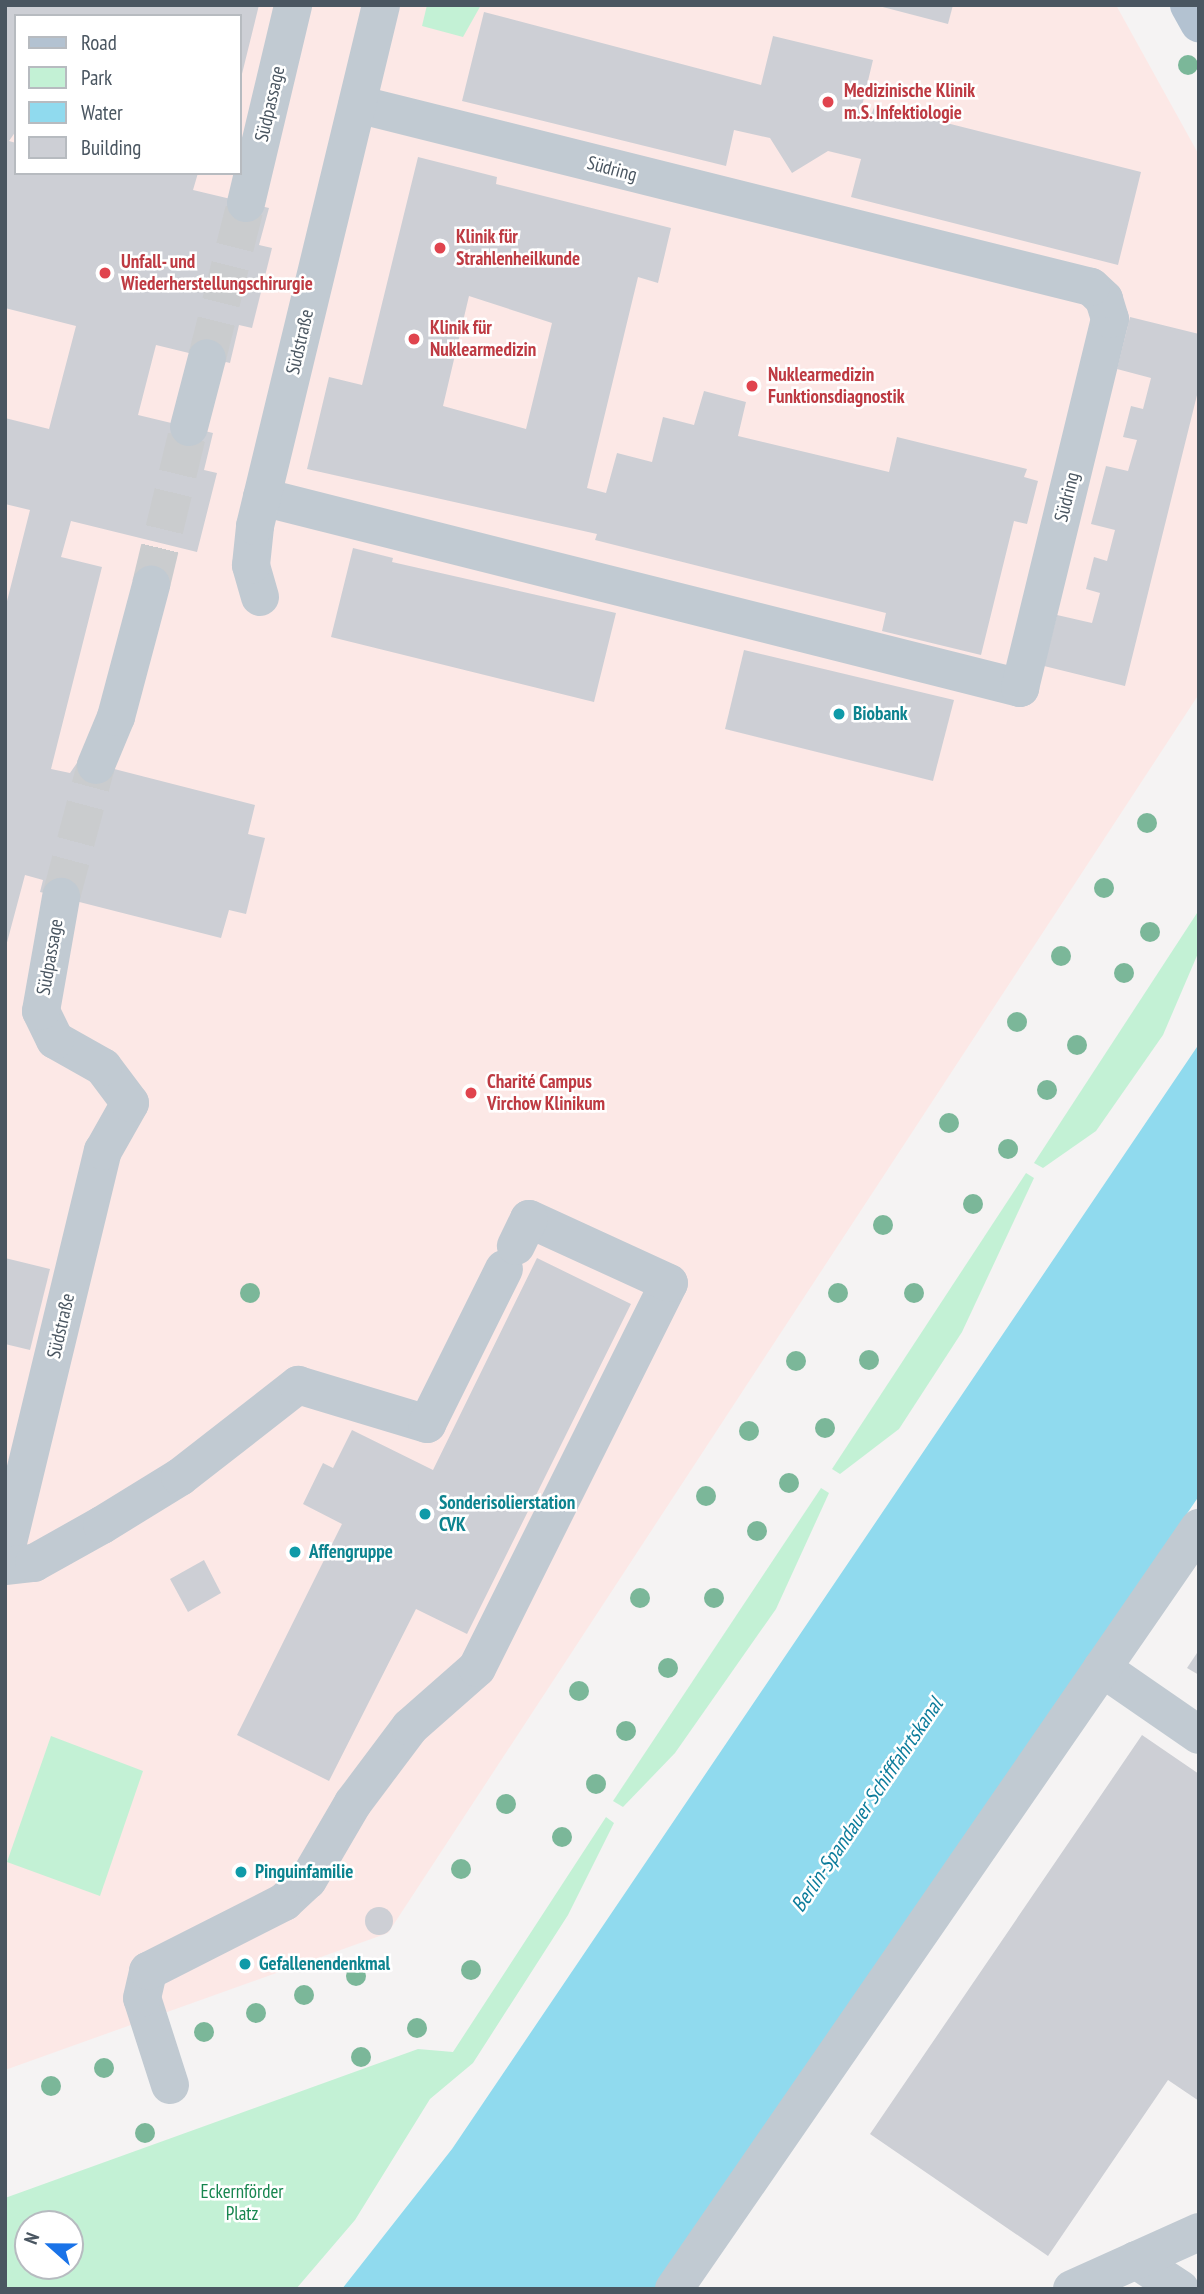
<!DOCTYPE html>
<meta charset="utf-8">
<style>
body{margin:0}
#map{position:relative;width:1204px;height:2294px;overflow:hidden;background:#f5f3f3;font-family:"PT Sans Narrow",sans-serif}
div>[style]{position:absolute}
.medical>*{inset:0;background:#fce8e6}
.green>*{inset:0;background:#c3f1d5}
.water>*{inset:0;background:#90daee}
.building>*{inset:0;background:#cdcfd5}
.round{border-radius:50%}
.minor-tunnel>*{height:38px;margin-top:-19px;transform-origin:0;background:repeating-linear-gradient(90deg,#caccce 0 38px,transparent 0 57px)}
.minor>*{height:38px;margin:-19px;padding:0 19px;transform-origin:19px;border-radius:19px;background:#c1cad2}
.major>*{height:38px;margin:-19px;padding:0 19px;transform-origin:19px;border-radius:19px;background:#b3c2d1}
.trees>*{width:20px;height:20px;margin:-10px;border-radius:50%;background:#7bb799}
.dots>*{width:19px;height:19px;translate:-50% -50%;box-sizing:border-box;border:4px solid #fff;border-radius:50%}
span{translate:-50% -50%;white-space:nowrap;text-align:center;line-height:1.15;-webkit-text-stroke:5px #fff;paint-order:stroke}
.health-label{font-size:19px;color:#be3a42;font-weight:700}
.left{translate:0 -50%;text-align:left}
.street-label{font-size:19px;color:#4a5661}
.culture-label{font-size:19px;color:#0d838f;font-weight:700}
.park-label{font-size:19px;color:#17864f}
.water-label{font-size:21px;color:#0c7c9b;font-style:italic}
.frame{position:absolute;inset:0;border:7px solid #4a5661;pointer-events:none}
.legend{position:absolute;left:14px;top:14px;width:228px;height:161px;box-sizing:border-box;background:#fff;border:2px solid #b7bbc0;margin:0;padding:9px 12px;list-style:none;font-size:21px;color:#4a5661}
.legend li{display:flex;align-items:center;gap:14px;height:35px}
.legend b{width:35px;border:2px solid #b7bbc0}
.north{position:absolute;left:14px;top:2210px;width:70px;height:70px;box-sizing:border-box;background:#fff;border:2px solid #b7bbc0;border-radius:50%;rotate:291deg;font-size:19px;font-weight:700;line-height:28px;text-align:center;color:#4a5661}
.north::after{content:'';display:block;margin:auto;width:24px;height:32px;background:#1a73e8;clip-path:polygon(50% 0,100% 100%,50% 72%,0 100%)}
</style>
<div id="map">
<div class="medical">
<div style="clip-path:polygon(evenodd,5px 5px,1116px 5px,1199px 155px,1199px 694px,388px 1933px,5px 2070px,5px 5px,16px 16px,240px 16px,240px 173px,16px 173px,16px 16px)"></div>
</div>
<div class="green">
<div style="clip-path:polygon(427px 5px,481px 5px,463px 37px,422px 26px)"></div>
<div style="clip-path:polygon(1199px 910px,1199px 951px,1163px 1035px,1096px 1131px,1043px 1168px,1034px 1163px)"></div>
<div style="clip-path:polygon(1026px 1173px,1034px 1178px,962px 1332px,899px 1429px,840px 1474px,832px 1469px)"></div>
<div style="clip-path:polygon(821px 1488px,829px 1493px,776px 1609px,675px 1753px,623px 1807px,613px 1801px)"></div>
<div style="clip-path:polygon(51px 1736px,143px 1771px,100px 1896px,7px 1862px)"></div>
<div style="clip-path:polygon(evenodd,606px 1817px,614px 1823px,568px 1915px,473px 2063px,430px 2099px,355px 2220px,296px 2289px,5px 2289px,5px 2198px,418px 2049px,453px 2052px,606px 1817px,28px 2224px,70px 2224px,70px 2266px,28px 2266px,28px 2224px)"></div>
</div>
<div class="water">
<div style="clip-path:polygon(1199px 1044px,1199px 1496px,658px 2289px,342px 2289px,452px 2149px)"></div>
</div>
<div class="building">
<div style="clip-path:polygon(5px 5px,259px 5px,241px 78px,240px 16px,16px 16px,16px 131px,9px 141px,16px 143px,16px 173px,198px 173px,193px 190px,269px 208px,259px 245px,272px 248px,252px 328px,239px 325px,230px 363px,156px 345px,138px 415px,213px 433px,204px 470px,217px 473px,197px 552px,71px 521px,61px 557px,102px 567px,51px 769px,70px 773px,79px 760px,255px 805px,248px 834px,265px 838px,246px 914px,229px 910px,221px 938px,40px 892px,43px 880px,25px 875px,5px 950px,5px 609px,30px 510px,5px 504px,5px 418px,49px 429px,76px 326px,5px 308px)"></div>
<div style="clip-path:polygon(875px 5px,953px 5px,948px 24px)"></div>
<div style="clip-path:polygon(484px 12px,761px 85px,773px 36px,873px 60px,861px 110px,872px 113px,875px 105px,1141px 172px,1118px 265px,851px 197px,861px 159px,828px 151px,792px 173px,770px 138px,734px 130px,726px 166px,462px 101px)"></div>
<div style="clip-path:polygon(evenodd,418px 157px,497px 177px,496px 184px,671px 228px,658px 283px,638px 277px,587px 488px,606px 493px,617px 453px,652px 462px,663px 417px,694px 425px,704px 391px,746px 402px,738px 436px,889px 472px,897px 437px,1027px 469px,1024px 477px,1038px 481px,1027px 524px,1014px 521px,981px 655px,882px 631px,886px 613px,595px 540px,597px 534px,307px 469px,329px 377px,362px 385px,418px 157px,469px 296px,552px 323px,526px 429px,443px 406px,469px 296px)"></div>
<div style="clip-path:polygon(1130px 317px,1199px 334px,1199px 387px,1125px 686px,1044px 666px,1057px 615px,1092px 623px,1100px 593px,1086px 589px,1094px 557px,1107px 561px,1115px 530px,1091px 524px,1106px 466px,1128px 471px,1137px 440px,1123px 437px,1131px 406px,1143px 409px,1151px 378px,1117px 369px)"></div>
<div style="clip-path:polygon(353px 548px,393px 558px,392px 562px,616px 613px,594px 702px,331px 637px)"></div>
<div style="clip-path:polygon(744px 650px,954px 700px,933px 781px,725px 729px)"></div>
<div style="clip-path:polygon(5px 1258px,50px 1269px,30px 1350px,5px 1344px)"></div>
<div style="clip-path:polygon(537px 1258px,631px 1304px,467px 1634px,416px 1609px,329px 1781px,237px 1735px,342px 1524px,303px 1504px,323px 1463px,333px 1468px,352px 1430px,433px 1470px)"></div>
<div style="clip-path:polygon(204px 1560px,221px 1593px,188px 1612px,170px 1579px)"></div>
<div style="clip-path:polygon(1199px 1650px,1199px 1675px,1187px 1668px)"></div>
<div style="clip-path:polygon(1142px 1735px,1199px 1774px,1199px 2101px,1168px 2080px,1048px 2256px,870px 2134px)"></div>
<div class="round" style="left:365px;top:1907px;width:28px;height:28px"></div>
</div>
<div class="minor-tunnel">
<div style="left:207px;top:358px;width:160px;rotate:-75.9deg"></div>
<div style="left:151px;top:585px;width:163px;rotate:-76.5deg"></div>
<div style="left:61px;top:897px;width:137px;rotate:-75.1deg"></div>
</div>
<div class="minor">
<div style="left:246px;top:203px;width:204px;rotate:-76.6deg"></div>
<div style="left:189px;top:427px;width:71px;rotate:-75.4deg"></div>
<div style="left:262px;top:497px;width:782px;rotate:14.14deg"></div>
<div style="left:1020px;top:688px;width:380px;rotate:-76.3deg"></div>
<div style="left:1110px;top:319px;width:21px;rotate:-107deg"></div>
<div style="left:1104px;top:299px;width:18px;rotate:-137deg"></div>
<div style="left:1091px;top:287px;width:756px;rotate:-166deg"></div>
<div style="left:260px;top:597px;width:33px;rotate:-106deg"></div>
<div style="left:251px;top:565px;width:39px;rotate:-84deg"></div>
<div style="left:255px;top:526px;width:536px;rotate:-76.4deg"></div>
<div style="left:96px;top:765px;width:52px;rotate:-67.4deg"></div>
<div style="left:116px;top:717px;width:137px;rotate:-75.1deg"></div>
<div style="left:5px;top:1555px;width:416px;rotate:-76.4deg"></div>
<div style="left:103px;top:1151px;width:55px;rotate:-60.6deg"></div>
<div style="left:130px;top:1103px;width:45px;rotate:-126.9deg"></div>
<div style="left:103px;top:1067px;width:55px;rotate:-150.6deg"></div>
<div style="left:55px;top:1040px;width:32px;rotate:-116deg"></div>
<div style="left:41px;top:1011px;width:116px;rotate:-80deg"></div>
<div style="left:5px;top:1566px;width:29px;rotate:-6deg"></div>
<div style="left:34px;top:1563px;width:78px;rotate:-29.2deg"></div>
<div style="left:102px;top:1525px;width:92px;rotate:-31.6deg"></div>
<div style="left:180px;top:1477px;width:150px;rotate:-37.9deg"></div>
<div style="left:298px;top:1385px;width:135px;rotate:16.8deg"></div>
<div style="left:427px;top:1424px;width:173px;rotate:-63.6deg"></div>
<div style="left:1102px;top:1668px;width:118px;rotate:34.6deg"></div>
<div style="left:170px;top:2085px;width:91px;rotate:-107.8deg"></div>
<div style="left:142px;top:1998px;width:28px;rotate:-77deg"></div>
<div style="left:148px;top:1971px;width:153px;rotate:-26.9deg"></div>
<div style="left:284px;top:1902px;width:33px;rotate:-43deg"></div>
<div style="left:308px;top:1880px;width:89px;rotate:-59.7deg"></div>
<div style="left:353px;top:1803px;width:95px;rotate:-53.1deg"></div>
<div style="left:410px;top:1727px;width:89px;rotate:-41.4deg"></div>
<div style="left:477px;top:1668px;width:430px;rotate:-63.5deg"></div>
<div style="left:669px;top:1283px;width:154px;rotate:-155.4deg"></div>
<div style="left:529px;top:1219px;width:30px;rotate:116deg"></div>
<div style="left:1136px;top:2260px;width:53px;rotate:33.4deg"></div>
<div style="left:674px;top:2289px;width:925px;rotate:-55.4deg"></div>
<div style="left:1072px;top:2289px;width:139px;rotate:-24.2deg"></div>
</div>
<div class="major">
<div style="left:1189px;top:5px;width:21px;rotate:61deg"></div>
</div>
<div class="trees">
<div style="left:1188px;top:65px"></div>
<div style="left:1147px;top:823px"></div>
<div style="left:1104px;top:888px"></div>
<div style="left:1150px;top:932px"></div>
<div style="left:1061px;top:956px"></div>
<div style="left:1124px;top:973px"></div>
<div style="left:1017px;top:1022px"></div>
<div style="left:1077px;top:1045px"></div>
<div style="left:1047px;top:1090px"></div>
<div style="left:949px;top:1123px"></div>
<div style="left:1008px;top:1149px"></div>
<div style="left:973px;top:1204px"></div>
<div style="left:883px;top:1225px"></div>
<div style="left:250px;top:1293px"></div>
<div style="left:838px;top:1293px"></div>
<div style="left:914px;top:1293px"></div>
<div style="left:869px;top:1360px"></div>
<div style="left:796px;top:1361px"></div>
<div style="left:825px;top:1428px"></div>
<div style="left:749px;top:1431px"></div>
<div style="left:789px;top:1483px"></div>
<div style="left:706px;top:1496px"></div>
<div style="left:757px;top:1531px"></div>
<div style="left:640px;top:1598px"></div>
<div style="left:714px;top:1598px"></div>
<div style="left:668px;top:1668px"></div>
<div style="left:579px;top:1691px"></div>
<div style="left:626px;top:1731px"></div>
<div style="left:596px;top:1784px"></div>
<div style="left:506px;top:1804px"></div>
<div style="left:562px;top:1837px"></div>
<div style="left:461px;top:1869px"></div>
<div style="left:471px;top:1970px"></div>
<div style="left:356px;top:1976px"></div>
<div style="left:304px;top:1995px"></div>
<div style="left:256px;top:2013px"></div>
<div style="left:417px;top:2028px"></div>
<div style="left:204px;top:2032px"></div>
<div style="left:361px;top:2057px"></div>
<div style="left:104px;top:2068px"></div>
<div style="left:51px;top:2086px"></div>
<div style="left:145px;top:2133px"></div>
</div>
<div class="dots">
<div style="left:828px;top:102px;background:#e0444e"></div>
<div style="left:440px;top:248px;background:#e0444e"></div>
<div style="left:105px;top:273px;background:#e0444e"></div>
<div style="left:414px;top:339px;background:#e0444e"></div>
<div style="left:752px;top:386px;background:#e0444e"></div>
<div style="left:839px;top:714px;background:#0f9aa8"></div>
<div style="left:471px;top:1093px;background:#e0444e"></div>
<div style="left:425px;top:1514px;background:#0f9aa8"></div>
<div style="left:295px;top:1552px;background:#0f9aa8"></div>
<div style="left:241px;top:1872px;background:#0f9aa8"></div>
<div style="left:245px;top:1964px;background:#0f9aa8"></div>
</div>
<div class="health-label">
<span class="left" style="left:844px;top:102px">Medizinische Klinik<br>m.S. Infektiologie</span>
<span class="left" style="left:456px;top:248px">Klinik für<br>Strahlenheilkunde</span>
<span class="left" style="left:121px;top:273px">Unfall- und<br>Wiederherstellungschirurgie</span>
<span class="left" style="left:430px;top:339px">Klinik für<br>Nuklearmedizin</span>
<span class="left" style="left:768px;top:386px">Nuklearmedizin<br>Funktionsdiagnostik</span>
<span class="left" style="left:487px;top:1093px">Charité Campus<br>Virchow Klinikum</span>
</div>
<div class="street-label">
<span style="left:270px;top:104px;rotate:-77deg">Südpassage</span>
<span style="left:612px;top:169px;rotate:15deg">Südring</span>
<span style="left:300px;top:342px;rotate:-77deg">Südstraße</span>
<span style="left:1067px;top:497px;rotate:-76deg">Südring</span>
<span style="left:50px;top:957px;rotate:-80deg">Südpassage</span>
<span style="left:61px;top:1326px;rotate:-77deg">Südstraße</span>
</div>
<div class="culture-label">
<span class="left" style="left:853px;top:714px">Biobank</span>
<span class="left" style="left:439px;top:1514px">Sonderisolierstation<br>CVK</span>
<span class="left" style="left:309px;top:1552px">Affengruppe</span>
<span class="left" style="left:255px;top:1872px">Pinguinfamilie</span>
<span class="left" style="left:259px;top:1964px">Gefallenendenkmal</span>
</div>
<div class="park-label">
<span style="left:242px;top:2203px">Eckernförder<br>Platz</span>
</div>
<div class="water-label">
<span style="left:867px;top:1805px;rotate:-56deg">Berlin-Spandauer Schifffahrtskanal</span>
</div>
<div class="frame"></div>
<ul class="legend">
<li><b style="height:9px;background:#b3c2d1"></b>Road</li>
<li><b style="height:19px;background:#c3f1d5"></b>Park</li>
<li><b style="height:19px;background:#90daee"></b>Water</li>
<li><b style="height:19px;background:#cdcfd5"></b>Building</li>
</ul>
<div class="north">N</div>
</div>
